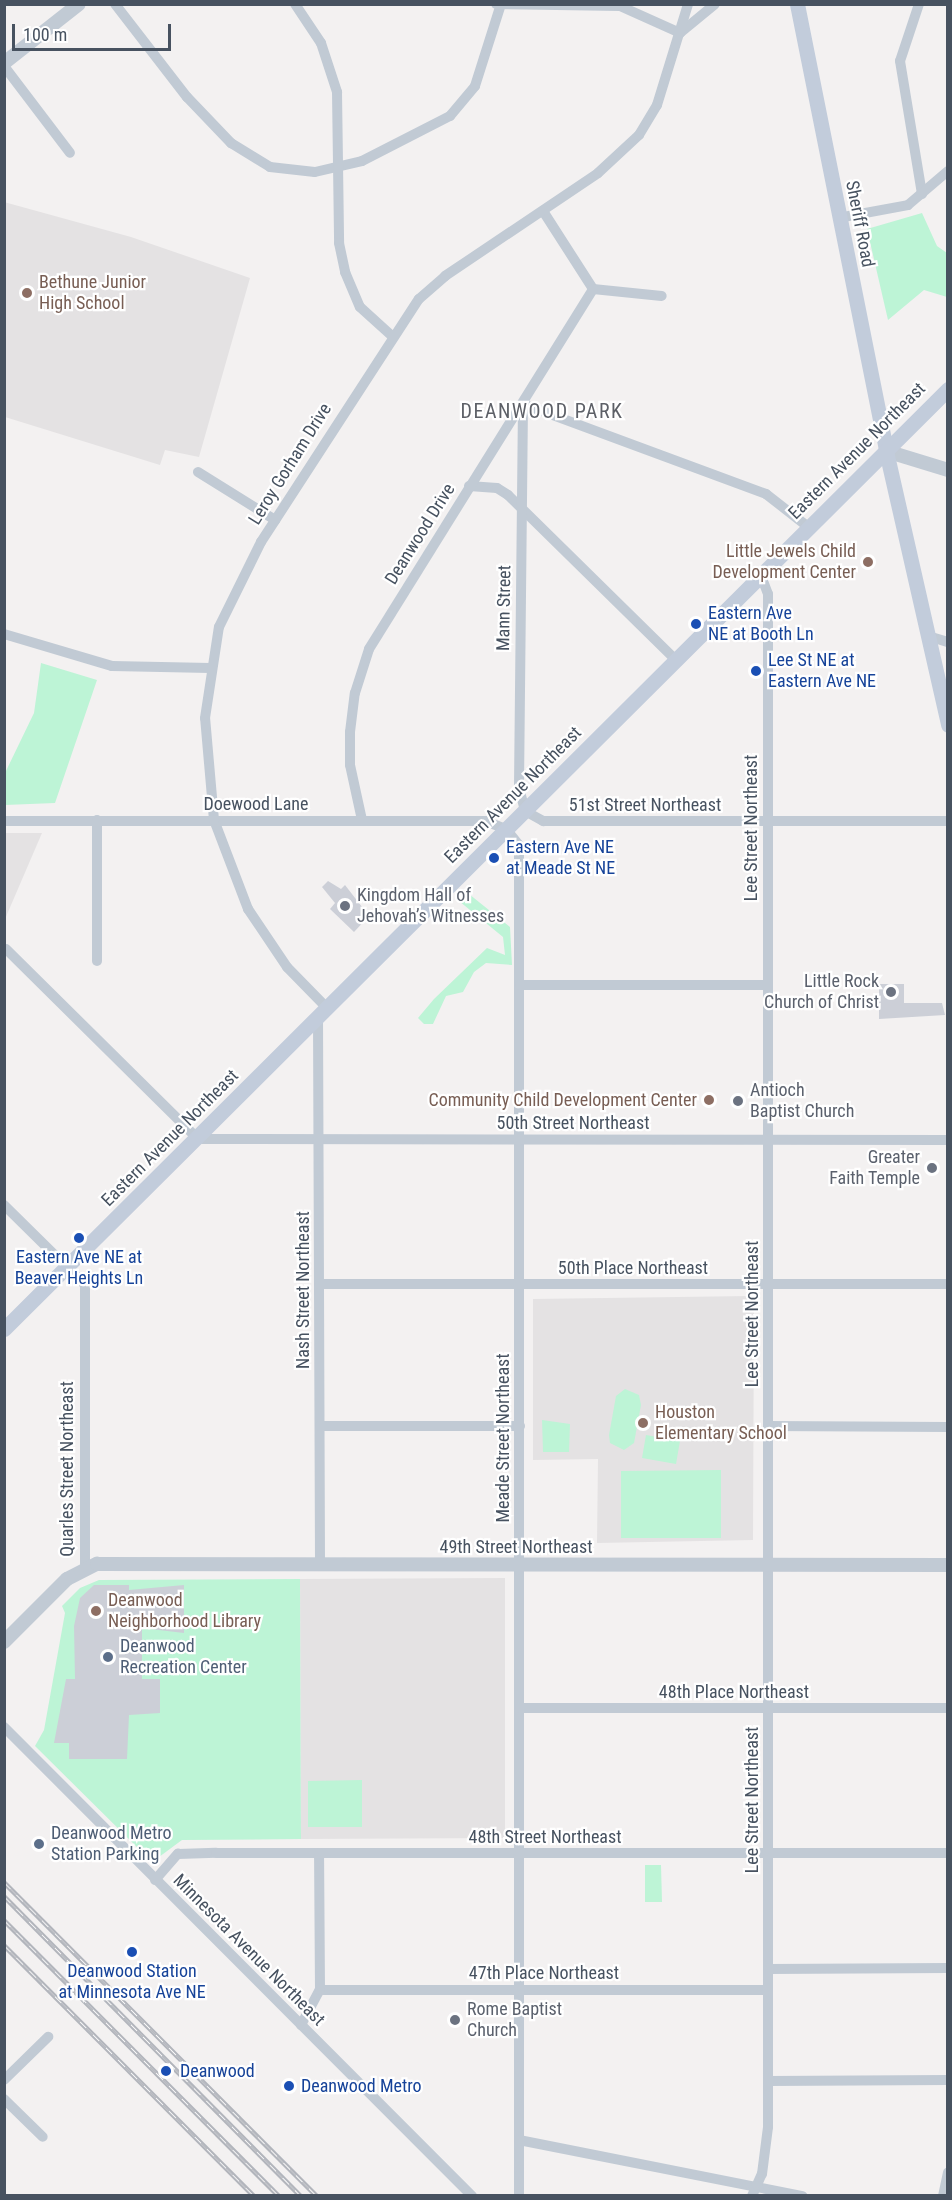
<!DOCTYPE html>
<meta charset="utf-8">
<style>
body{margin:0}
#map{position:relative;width:952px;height:2200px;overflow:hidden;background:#f3f1f1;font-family:"Roboto Condensed",sans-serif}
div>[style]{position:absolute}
.education>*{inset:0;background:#e4e2e3}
.green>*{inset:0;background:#bdf4d6}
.building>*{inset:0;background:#cccfd7}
.minor>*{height:10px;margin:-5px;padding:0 5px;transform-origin:5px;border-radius:5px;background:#c1cad4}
.tertiary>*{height:14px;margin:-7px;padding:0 7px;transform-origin:7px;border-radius:7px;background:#c1cad4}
.secondary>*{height:15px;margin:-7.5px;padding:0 7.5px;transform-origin:7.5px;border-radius:7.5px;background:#c2ccdb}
.rail>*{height:5px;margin-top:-2.5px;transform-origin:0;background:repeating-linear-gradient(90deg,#fff 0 9px,#b2b5bc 0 18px);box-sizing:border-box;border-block:2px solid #b2b5bc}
.dots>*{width:16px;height:16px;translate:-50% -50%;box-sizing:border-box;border:3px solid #fff;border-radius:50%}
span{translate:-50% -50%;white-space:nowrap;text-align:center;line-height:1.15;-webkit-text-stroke:4.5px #fff;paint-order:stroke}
.street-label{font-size:18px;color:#475260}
.education-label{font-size:18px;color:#785e54}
.left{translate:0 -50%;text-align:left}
.right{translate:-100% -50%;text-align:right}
.transit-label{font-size:18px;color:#164399}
.worship-label{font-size:18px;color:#5b616d}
.service-label{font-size:18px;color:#4e5e75}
.neighbourhood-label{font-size:20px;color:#5d6067;letter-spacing:1.5px}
.frame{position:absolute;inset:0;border:6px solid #475260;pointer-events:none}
.scale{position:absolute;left:12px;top:24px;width:159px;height:27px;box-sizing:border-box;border:3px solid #475260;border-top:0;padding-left:8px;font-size:18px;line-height:21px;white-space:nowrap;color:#475260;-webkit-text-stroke:4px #fff;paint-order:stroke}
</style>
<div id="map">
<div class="education">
<div style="clip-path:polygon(4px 202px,131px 237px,250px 278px,199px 457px,165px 450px,160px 465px,5px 417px)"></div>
<div style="clip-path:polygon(5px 833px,42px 833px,5px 919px,4px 833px)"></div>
<div style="clip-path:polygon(750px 1296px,754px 1299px,753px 1540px,597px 1543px,598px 1459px,533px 1460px,533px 1299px)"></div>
<div style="clip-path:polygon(505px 1578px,505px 1838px,301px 1839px,300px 1579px)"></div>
</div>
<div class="green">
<div style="clip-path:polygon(922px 213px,937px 246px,947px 253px,947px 297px,924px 290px,888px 320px,867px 229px)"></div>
<div style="clip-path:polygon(41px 663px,97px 680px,55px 803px,5px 805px,5px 773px,34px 713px)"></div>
<div style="clip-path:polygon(469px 894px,510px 927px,512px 965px,486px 963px,474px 972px,463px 992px,446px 996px,433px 1024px,424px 1024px,418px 1018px,434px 999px,487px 948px,505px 955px,503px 937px,459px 901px)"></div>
<div style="clip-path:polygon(625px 1389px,639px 1395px,641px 1405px,634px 1443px,624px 1450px,610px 1443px,609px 1435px,616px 1396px)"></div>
<div style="clip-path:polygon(542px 1420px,570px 1424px,569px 1452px,543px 1452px)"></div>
<div style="clip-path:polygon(646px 1435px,680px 1441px,676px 1464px,642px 1458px)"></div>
<div style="clip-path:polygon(721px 1470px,721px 1538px,621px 1538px,621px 1471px)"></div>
<div style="clip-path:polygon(300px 1579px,301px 1839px,182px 1840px,159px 1857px,147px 1857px,35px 1746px,44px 1730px,65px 1613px,62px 1606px,80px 1588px,99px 1580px)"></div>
<div style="clip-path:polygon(362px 1780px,362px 1827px,308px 1827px,308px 1781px)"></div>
<div style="clip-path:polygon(645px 1865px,661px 1865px,662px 1902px,645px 1902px)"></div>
</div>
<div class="building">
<div style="clip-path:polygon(328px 881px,341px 889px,345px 885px,369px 916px,354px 932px,330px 909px,335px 903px,322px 887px)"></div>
<div style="clip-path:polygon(879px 984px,904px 984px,904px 1003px,942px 1003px,945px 1015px,879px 1019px)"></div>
<div style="clip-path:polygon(94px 1585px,129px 1585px,129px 1590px,184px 1585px,184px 1633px,142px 1628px,142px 1679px,160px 1679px,160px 1713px,129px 1715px,127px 1759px,69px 1759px,69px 1743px,54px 1743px,66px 1679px,75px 1679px,74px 1626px,80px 1598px)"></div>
</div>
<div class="minor">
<div style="left:115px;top:4px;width:118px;rotate:52.3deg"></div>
<div style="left:187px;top:97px;width:64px;rotate:46.3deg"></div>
<div style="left:231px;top:143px;width:46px;rotate:31.6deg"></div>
<div style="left:270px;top:167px;width:45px;rotate:6.3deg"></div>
<div style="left:315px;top:172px;width:48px;rotate:-13.2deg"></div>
<div style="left:362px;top:161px;width:99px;rotate:-27.1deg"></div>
<div style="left:450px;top:116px;width:39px;rotate:-50deg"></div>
<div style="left:475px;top:86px;width:83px;rotate:-72.4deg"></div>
<div style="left:295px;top:4px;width:47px;rotate:56.3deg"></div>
<div style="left:321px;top:43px;width:52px;rotate:71.9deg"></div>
<div style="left:337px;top:92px;width:151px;rotate:89.2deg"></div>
<div style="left:339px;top:243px;width:30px;rotate:78deg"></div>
<div style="left:345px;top:272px;width:38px;rotate:67deg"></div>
<div style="left:360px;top:307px;width:43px;rotate:42.2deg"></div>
<div style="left:496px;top:4px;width:124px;rotate:0.9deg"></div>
<div style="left:620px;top:6px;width:66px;rotate:24.2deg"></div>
<div style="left:919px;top:4px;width:60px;rotate:108.4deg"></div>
<div style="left:900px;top:61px;width:135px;rotate:80.6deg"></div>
<div style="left:680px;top:33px;width:45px;rotate:-39.6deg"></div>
<div style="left:4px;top:66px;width:109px;rotate:52.8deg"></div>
<div style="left:543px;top:211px;width:93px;rotate:57.3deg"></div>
<div style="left:593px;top:289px;width:69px;rotate:5.8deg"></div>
<div style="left:838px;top:218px;width:71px;rotate:-10.5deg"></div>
<div style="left:908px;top:205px;width:52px;rotate:-40.4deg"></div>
<div style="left:198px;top:472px;width:91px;rotate:31.9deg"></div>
<div style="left:469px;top:486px;width:28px;rotate:4deg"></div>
<div style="left:497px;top:488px;width:13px;rotate:32deg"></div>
<div style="left:508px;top:495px;width:235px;rotate:44.5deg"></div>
<div style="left:807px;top:526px;width:52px;rotate:-142deg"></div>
<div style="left:766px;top:494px;width:259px;rotate:-159.7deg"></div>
<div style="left:523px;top:404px;width:384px;rotate:90.6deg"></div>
<div style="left:519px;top:788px;width:24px;rotate:75deg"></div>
<div style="left:525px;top:811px;width:21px;rotate:29deg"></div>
<div style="left:543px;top:821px;width:405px"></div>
<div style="left:4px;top:634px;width:113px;rotate:16.5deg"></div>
<div style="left:112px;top:666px;width:98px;rotate:1.2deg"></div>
<div style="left:928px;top:636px;width:21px;rotate:17deg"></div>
<div style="left:362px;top:820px;width:56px;rotate:-102.3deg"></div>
<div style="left:350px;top:765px;width:33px;rotate:-90deg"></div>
<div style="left:350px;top:732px;width:39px;rotate:-83deg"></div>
<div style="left:355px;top:693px;width:46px;rotate:-72.3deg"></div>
<div style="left:369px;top:649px;width:424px;rotate:-58.1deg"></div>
<div style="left:4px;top:821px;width:481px"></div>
<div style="left:485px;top:821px;width:22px;rotate:21deg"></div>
<div style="left:506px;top:829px;width:21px;rotate:51deg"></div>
<div style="left:519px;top:845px;width:1351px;rotate:90deg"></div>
<div style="left:6px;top:949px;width:270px;rotate:44.7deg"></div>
<div style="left:198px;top:1139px;width:750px;rotate:0.08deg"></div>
<div style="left:97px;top:961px;width:141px;rotate:-90deg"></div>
<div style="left:520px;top:985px;width:248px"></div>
<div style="left:327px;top:1008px;width:57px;rotate:-134.3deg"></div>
<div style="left:287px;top:967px;width:70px;rotate:-123.9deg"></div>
<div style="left:248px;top:909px;width:95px;rotate:-110.9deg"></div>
<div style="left:214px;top:820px;width:102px;rotate:-95deg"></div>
<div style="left:205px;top:718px;width:92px;rotate:-81.3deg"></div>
<div style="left:219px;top:627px;width:95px;rotate:-63.7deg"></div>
<div style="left:261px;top:542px;width:290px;rotate:-57deg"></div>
<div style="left:419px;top:299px;width:35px;rotate:-41deg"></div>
<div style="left:445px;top:276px;width:184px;rotate:-33.9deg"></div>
<div style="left:598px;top:173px;width:56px;rotate:-42.8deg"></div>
<div style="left:639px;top:135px;width:35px;rotate:-59deg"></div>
<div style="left:657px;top:105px;width:106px;rotate:-72.9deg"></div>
<div style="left:318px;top:1016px;width:548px;rotate:89.79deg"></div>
<div style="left:4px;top:1205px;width:114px;rotate:44.6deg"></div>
<div style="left:85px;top:1285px;width:283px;rotate:90deg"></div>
<div style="left:319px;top:1284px;width:629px"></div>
<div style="left:320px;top:1426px;width:200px"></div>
<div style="left:768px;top:1426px;width:180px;rotate:0.3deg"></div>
<div style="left:520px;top:1708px;width:428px"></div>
<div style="left:4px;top:1727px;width:663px;rotate:45.06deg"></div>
<div style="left:155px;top:1880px;width:35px;rotate:-49deg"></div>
<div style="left:178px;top:1854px;width:38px;rotate:-2deg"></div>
<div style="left:216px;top:1853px;width:732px"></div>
<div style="left:768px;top:1969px;width:180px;rotate:-0.3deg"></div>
<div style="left:320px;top:1990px;width:448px"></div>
<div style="left:301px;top:2025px;width:40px;rotate:-62deg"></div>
<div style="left:320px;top:1990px;width:137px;rotate:-90.4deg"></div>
<div style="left:4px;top:2080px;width:62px;rotate:-44.3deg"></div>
<div style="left:768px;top:2081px;width:180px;rotate:-0.3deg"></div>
<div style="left:4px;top:2099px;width:54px;rotate:44.3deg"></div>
<div style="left:519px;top:2140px;width:289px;rotate:11.2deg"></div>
<div style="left:752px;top:2196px;width:24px;rotate:-66deg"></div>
<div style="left:762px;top:2174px;width:47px;rotate:-82.7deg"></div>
<div style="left:768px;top:2127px;width:1533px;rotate:-90deg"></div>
<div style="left:768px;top:594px;width:19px;rotate:-111deg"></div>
<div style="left:943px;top:2196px;width:24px;rotate:-78deg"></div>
</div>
<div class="tertiary">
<div style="left:4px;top:63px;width:95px;rotate:-38.2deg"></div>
<div style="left:886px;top:451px;width:65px;rotate:17deg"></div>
<div style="left:4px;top:1642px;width:89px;rotate:-45deg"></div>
<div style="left:67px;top:1579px;width:34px;rotate:-27deg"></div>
<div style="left:97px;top:1564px;width:851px;rotate:0.07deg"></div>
</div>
<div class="secondary">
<div style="left:797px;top:4px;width:456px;rotate:78.7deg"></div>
<div style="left:886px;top:451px;width:281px;rotate:77.2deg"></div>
<div style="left:4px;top:1329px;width:1332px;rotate:-44.88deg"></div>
</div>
<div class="rail">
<div style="left:4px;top:1882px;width:443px;rotate:45.1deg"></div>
<div style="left:4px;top:1896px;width:422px;rotate:45.3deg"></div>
<div style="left:4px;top:1920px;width:390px;rotate:45.1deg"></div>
<div style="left:4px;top:1945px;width:354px;rotate:45.1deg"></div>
</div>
<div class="dots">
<div style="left:27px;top:293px;background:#8d6e63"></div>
<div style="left:868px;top:562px;background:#8d6e63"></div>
<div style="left:696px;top:624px;background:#1a4fb4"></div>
<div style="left:756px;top:671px;background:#1a4fb4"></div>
<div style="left:494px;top:858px;background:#1a4fb4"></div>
<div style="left:345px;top:906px;background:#6b7280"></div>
<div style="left:891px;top:992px;background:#6b7280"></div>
<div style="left:709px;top:1100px;background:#8d6e63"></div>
<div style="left:738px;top:1101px;background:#6b7280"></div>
<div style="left:932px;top:1168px;background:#6b7280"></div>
<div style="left:79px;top:1238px;background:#1a4fb4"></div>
<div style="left:643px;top:1423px;background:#8d6e63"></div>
<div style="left:96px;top:1611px;background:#8d6e63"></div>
<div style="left:108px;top:1657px;background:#5c6f8a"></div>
<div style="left:39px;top:1844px;background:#5c6f8a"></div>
<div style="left:132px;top:1952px;background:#1a4fb4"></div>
<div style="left:455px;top:2020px;background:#6b7280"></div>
<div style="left:166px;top:2071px;background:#1a4fb4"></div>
<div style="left:289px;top:2086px;background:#1a4fb4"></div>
</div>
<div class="street-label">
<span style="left:860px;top:224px;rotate:79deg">Sheriff Road</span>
<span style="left:857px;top:451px;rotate:-45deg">Eastern Avenue Northeast</span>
<span style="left:290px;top:464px;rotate:-58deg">Leroy Gorham Drive</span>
<span style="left:420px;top:534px;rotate:-58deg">Deanwood Drive</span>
<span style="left:504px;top:608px;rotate:-89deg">Mann Street</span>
<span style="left:513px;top:795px;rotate:-45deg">Eastern Avenue Northeast</span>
<span style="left:256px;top:804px">Doewood Lane</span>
<span style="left:645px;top:805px">51st Street Northeast</span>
<span style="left:751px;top:828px;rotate:-90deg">Lee Street Northeast</span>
<span style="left:573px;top:1123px">50th Street Northeast</span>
<span style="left:170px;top:1138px;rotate:-45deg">Eastern Avenue Northeast</span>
<span style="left:633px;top:1268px">50th Place Northeast</span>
<span style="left:303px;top:1290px;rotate:-90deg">Nash Street Northeast</span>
<span style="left:752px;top:1314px;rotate:-90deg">Lee Street Northeast</span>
<span style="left:503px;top:1438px;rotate:-90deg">Meade Street Northeast</span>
<span style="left:67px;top:1469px;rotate:-90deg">Quarles Street Northeast</span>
<span style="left:516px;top:1547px">49th Street Northeast</span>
<span style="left:734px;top:1692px">48th Place Northeast</span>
<span style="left:752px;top:1800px;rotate:-90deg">Lee Street Northeast</span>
<span style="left:545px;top:1837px">48th Street Northeast</span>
<span style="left:249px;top:1950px;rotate:45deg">Minnesota Avenue Northeast</span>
<span style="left:544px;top:1973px">47th Place Northeast</span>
</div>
<div class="education-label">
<span class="left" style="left:39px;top:293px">Bethune Junior<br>High School</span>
<span class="right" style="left:856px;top:562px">Little Jewels Child<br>Development Center</span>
<span class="right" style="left:697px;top:1100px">Community Child Development Center</span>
<span class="left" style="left:655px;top:1423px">Houston<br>Elementary School</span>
<span class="left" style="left:108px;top:1611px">Deanwood<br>Neighborhood Library</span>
</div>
<div class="transit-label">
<span class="left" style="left:708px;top:624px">Eastern Ave<br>NE at Booth Ln</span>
<span class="left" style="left:768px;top:671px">Lee St NE at<br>Eastern Ave NE</span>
<span class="left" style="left:506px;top:858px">Eastern Ave NE<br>at Meade St NE</span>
<span style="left:79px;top:1268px">Eastern Ave NE at<br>Beaver Heights Ln</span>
<span style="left:132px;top:1982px">Deanwood Station<br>at Minnesota Ave NE</span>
<span class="left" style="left:180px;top:2071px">Deanwood</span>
<span class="left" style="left:301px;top:2086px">Deanwood Metro</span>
</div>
<div class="worship-label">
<span class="left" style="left:357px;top:906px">Kingdom Hall of<br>Jehovah’s Witnesses</span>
<span class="right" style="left:879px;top:992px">Little Rock<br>Church of Christ</span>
<span class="left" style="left:750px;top:1101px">Antioch<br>Baptist Church</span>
<span class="right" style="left:920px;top:1168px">Greater<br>Faith Temple</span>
<span class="left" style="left:467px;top:2020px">Rome Baptist<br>Church</span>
</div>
<div class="service-label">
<span class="left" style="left:120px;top:1657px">Deanwood<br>Recreation Center</span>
<span class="left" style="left:51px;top:1844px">Deanwood Metro<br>Station Parking</span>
</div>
<div class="neighbourhood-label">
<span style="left:542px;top:411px">DEANWOOD PARK</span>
</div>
<div class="frame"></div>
<div class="scale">100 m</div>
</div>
